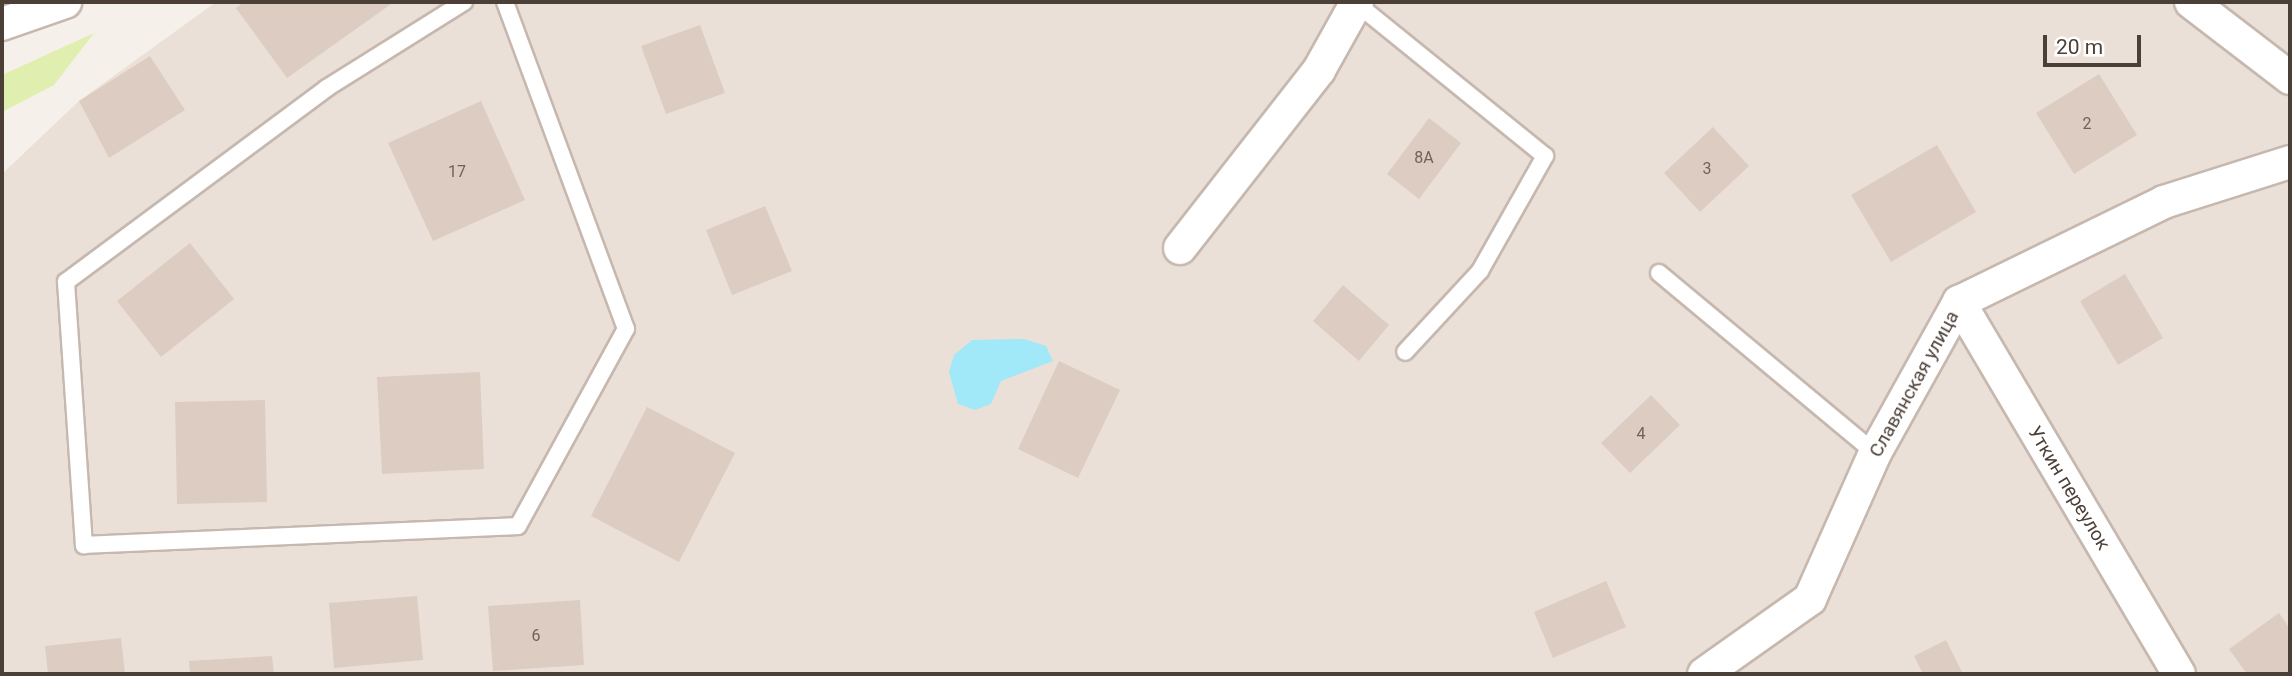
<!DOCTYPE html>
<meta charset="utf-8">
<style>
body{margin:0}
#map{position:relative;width:2292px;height:676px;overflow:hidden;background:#f6f0ea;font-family:Roboto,sans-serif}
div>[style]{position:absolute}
.residential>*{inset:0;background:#ebe0d7}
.green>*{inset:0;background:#e0efaf}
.water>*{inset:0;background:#a1e8f8}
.building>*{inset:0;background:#ddccc1}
.roads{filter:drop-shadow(2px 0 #c6b8ae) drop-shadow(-2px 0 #c6b8ae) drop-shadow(0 2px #c6b8ae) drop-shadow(0 -2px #c6b8ae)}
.service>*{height:16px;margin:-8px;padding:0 8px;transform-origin:8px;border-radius:8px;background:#fff}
.minor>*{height:32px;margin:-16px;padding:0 16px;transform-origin:16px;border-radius:16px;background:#fff}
span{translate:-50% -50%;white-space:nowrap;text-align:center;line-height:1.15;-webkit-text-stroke:6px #fff;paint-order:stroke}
.number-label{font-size:16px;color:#70625a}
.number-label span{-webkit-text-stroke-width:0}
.street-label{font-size:19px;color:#4c3f37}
.frame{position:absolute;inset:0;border:4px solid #4c3f37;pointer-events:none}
.scale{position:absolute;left:2043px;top:35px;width:98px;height:32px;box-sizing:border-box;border:4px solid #4c3f37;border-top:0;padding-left:9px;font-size:21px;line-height:24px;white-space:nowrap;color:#4c3f37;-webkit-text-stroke:5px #fff;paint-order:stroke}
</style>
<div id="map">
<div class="residential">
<div style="clip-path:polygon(216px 2px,2290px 2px,2290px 674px,2px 674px,2px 174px,79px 101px)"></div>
</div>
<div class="green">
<div style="clip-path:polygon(94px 33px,54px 85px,2px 112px,2px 75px)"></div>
</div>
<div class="water">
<div style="clip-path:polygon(1024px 339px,1046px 346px,1053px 361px,1001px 381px,991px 404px,975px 410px,958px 404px,949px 372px,954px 355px,972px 340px)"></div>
</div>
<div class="building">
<div style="clip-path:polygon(244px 2px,394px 2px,287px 78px,236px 8px)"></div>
<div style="clip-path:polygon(700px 25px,725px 93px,666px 114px,641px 46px)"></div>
<div style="clip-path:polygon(150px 56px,185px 110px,109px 158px,79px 101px)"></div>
<div style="clip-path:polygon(2099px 74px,2137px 135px,2074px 174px,2036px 113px)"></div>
<div style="clip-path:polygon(481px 101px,525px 200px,433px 241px,388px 143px)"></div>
<div style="clip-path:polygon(1429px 118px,1461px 143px,1419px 199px,1387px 174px)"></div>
<div style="clip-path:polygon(1713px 127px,1749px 166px,1700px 212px,1664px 173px)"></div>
<div style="clip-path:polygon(1937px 145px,1976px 212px,1891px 262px,1851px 195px)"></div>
<div style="clip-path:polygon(765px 206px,792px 271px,732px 295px,706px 230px)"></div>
<div style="clip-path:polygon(190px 243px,234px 299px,161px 357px,117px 301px)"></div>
<div style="clip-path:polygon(2125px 274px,2163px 338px,2118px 365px,2080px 301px)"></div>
<div style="clip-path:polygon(1343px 285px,1389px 325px,1359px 361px,1313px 321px)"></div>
<div style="clip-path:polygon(1059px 361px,1120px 390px,1078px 478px,1018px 449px)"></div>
<div style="clip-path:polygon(480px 372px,484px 469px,382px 474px,377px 377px)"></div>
<div style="clip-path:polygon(1651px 395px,1680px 425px,1630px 473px,1601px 443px)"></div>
<div style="clip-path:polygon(265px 400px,267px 502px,177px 504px,175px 402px)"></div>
<div style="clip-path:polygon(647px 407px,735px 453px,679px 562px,591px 516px)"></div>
<div style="clip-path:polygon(1606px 581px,1626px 627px,1553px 658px,1534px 612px)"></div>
<div style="clip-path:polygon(417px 596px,423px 660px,334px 668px,329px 603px)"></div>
<div style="clip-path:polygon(580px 600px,584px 665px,493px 671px,488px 606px)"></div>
<div style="clip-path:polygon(2279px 613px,2290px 629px,2290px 674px,2247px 674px,2229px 649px)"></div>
<div style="clip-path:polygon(121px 638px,125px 674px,48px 674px,45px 646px)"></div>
<div style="clip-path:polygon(1946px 640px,1963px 674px,1923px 674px,1914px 656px)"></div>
<div style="clip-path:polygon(272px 656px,274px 674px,190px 674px,189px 661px)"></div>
</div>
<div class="roads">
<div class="service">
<div style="left:464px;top:2px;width:162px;rotate:147.9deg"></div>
<div style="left:327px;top:88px;width:325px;rotate:143.4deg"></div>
<div style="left:66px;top:282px;width:264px;rotate:86.1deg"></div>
<div style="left:84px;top:545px;width:434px;rotate:-2.5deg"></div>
<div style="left:518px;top:526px;width:225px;rotate:-61.3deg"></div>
<div style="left:626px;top:329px;width:349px;rotate:-110.3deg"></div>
<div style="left:1356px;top:3px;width:243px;rotate:39deg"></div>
<div style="left:1545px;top:156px;width:132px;rotate:119.5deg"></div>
<div style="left:1480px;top:271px;width:110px;rotate:132.8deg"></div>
<div style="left:1659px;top:273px;width:281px;rotate:39.8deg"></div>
</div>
<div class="minor">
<div style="left:2191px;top:2px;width:125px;rotate:37.5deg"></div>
<div style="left:2px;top:24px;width:67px;rotate:-19.2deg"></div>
<div style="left:1180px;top:248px;width:226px;rotate:-52deg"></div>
<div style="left:1319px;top:70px;width:78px;rotate:-60.8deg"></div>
<div style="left:1959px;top:302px;width:432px;rotate:59.4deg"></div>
<div style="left:1704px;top:674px;width:130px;rotate:-35.3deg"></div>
<div style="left:1810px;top:599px;width:160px;rotate:-66deg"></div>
<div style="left:1875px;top:453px;width:173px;rotate:-60.9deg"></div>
<div style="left:1959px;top:302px;width:228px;rotate:-26deg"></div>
<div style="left:2164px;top:202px;width:132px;rotate:-17.6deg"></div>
</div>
</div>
<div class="number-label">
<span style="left:2087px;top:124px">2</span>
<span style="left:1424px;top:158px">8А</span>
<span style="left:1707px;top:169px">3</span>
<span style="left:457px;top:172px">17</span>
<span style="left:1641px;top:434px">4</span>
<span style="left:536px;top:636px">6</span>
</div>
<div class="street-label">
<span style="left:1914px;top:384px;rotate:-61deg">Славянская улица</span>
<span style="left:2069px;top:488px;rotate:59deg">Уткин переулок</span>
</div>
<div class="frame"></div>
<div class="scale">20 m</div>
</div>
